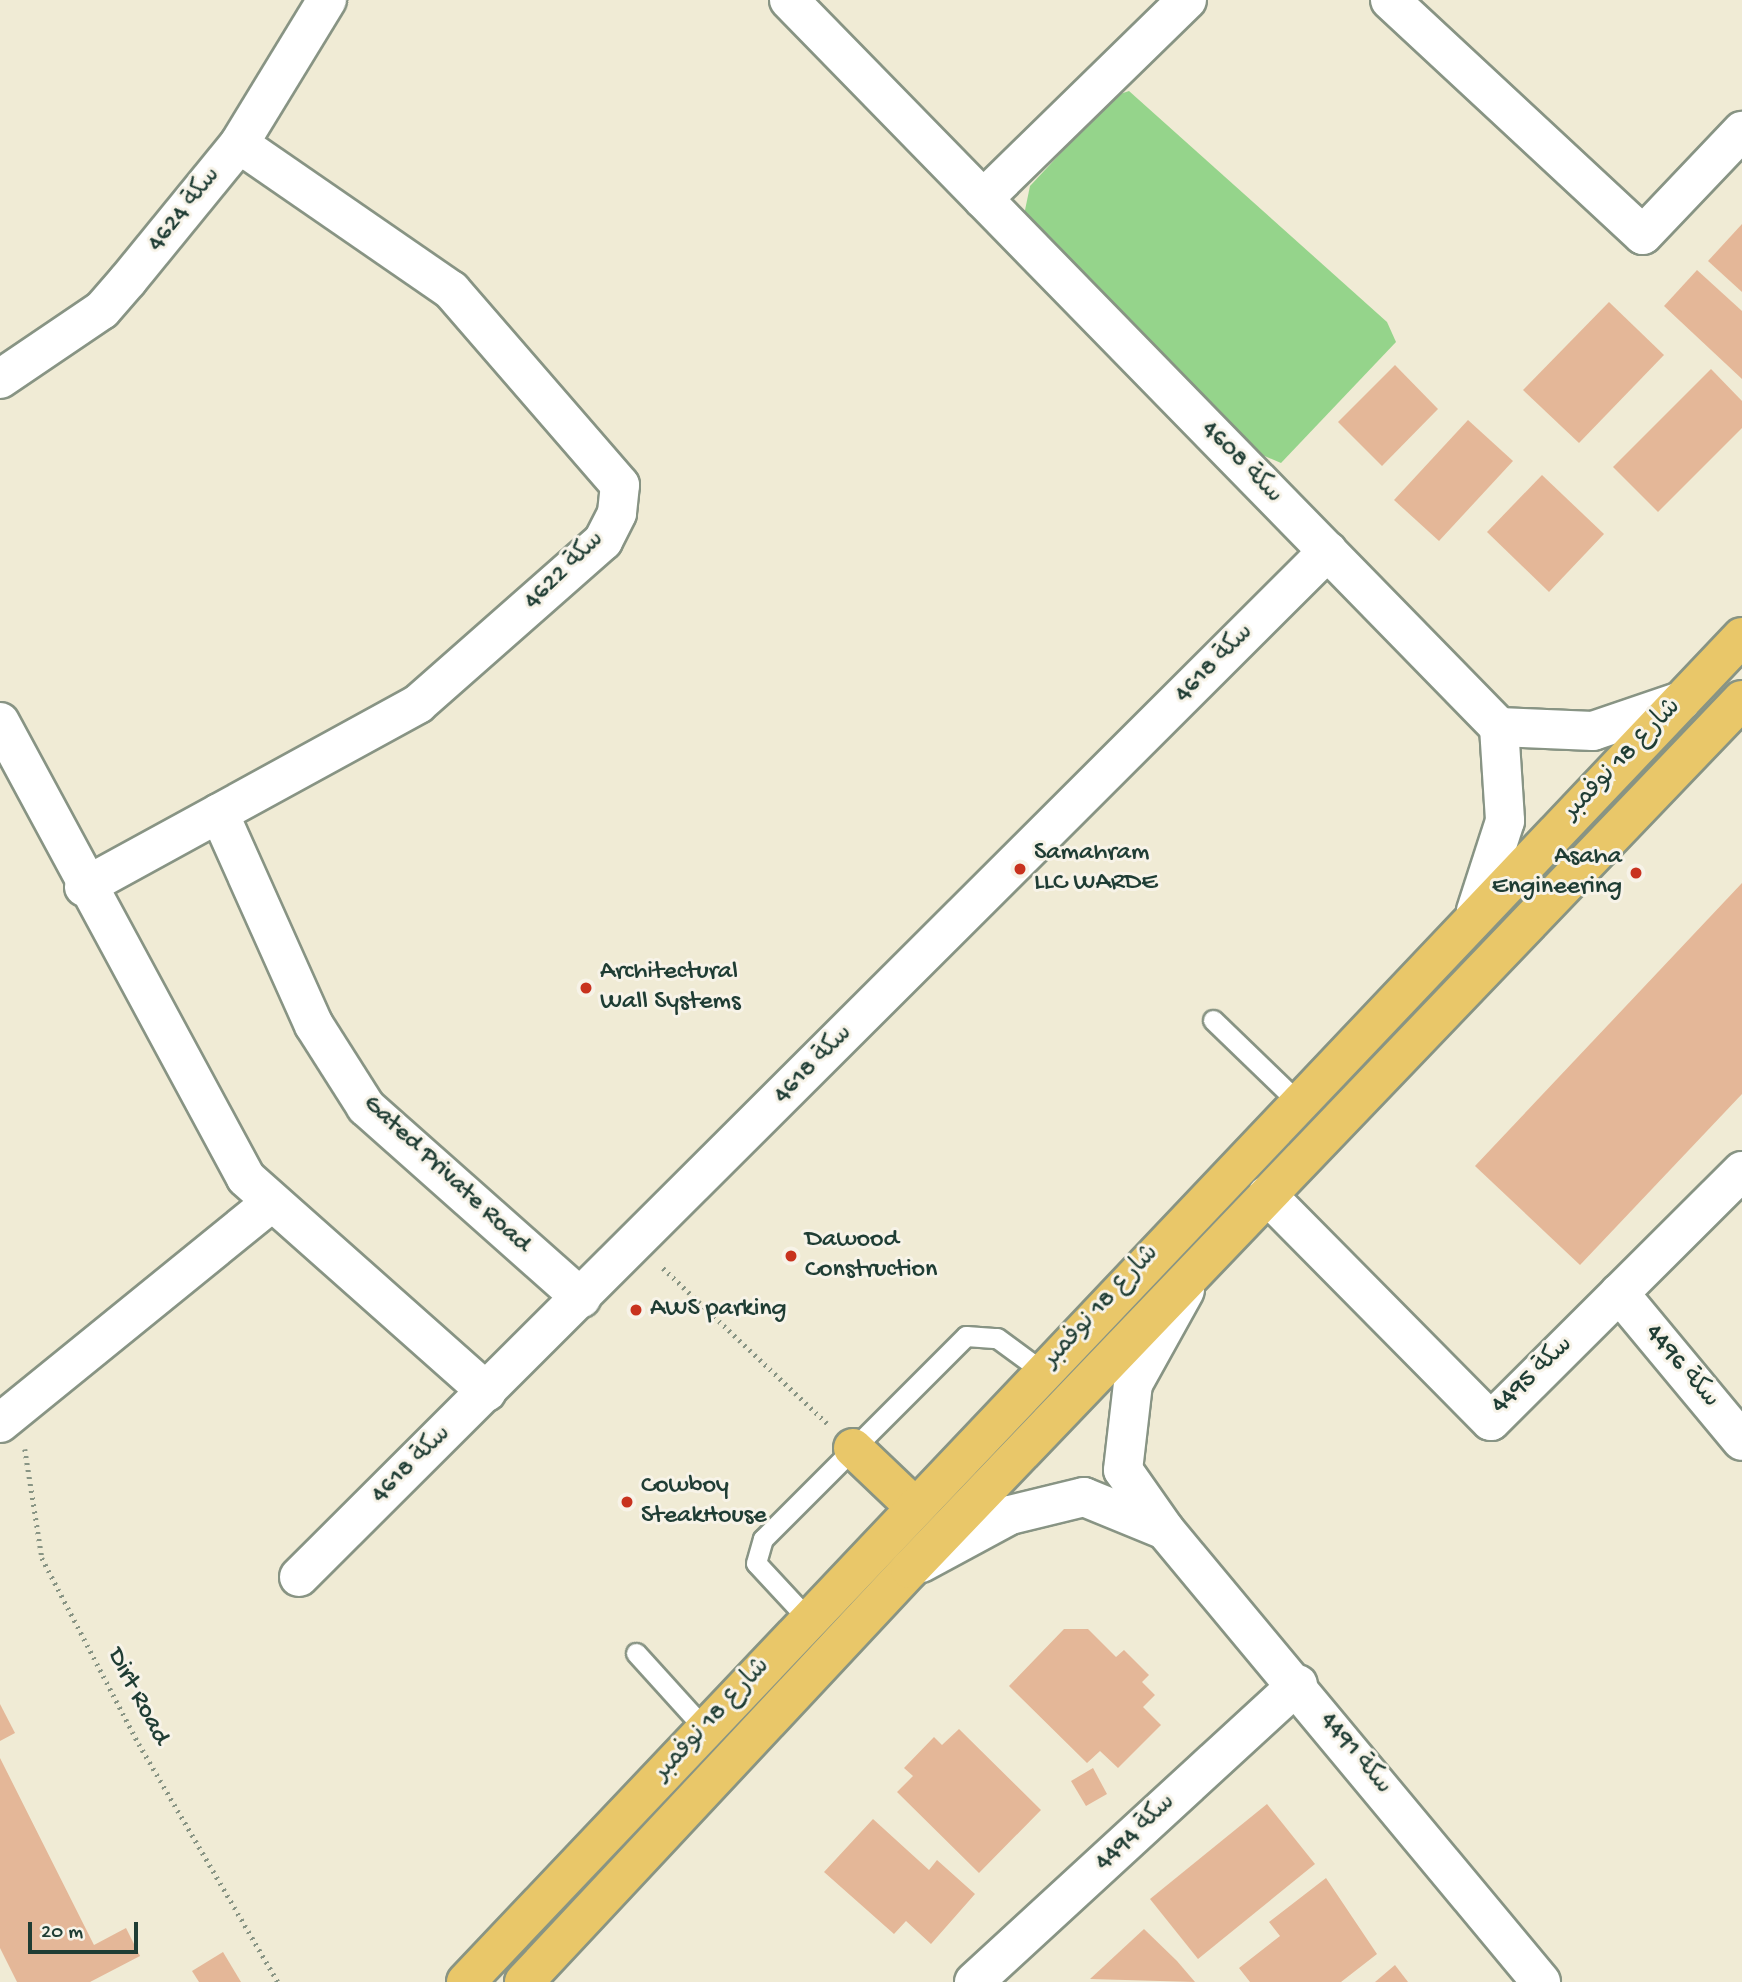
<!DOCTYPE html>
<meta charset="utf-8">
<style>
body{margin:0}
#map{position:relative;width:1742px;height:1982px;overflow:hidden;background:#f0ebd5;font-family:"Gochi Hand","Playpen Sans Arabic",sans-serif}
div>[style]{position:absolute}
.green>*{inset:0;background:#95d48b}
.building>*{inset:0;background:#e4b798}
.path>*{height:4.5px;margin-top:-2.25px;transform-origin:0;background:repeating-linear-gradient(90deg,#889484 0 2px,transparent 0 7px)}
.roads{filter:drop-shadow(2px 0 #889484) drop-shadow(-2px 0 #889484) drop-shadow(0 2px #889484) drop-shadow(0 -2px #889484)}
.lane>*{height:19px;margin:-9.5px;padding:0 9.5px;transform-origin:9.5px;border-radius:9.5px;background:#fff}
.street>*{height:38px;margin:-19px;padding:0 19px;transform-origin:19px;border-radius:19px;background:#fff}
.primary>*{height:38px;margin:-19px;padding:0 19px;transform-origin:19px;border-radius:19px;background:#e9c769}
.dots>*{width:19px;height:19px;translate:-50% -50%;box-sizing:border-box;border:4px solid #f7f3e8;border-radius:50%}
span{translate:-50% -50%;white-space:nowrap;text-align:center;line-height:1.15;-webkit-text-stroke:6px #f7f3e8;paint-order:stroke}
.street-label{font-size:26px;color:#1f3d34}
.poi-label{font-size:26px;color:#1f3d34}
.left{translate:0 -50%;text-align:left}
.right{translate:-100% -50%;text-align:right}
.scale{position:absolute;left:28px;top:1922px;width:110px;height:32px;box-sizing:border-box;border:4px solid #1f3d34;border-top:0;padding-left:9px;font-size:21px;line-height:24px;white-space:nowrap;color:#1f3d34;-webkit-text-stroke:5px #f7f3e8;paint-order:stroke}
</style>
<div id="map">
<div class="green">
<div style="clip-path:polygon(1129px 91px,1387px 322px,1396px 342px,1281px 463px,1260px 454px,1024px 215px,1030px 186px,1114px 96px)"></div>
</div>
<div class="building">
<div style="clip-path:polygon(1742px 224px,1742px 292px,1708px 261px)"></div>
<div style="clip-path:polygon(1697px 270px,1742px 311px,1742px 379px,1664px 306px)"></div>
<div style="clip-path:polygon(1609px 302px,1664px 355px,1579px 443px,1523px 390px)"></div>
<div style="clip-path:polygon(1395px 365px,1438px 409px,1382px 466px,1338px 422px)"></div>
<div style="clip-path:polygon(1711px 369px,1742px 401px,1742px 428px,1658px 512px,1613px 467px)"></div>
<div style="clip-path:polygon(1468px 420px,1513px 461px,1439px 541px,1394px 500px)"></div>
<div style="clip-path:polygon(1542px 475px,1604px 534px,1549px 592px,1487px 532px)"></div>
<div style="clip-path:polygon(1742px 883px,1742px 1094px,1580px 1265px,1475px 1166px)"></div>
<div style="clip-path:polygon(1064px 1629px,1088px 1629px,1116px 1657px,1124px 1650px,1149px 1675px,1142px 1682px,1155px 1695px,1143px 1707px,1161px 1725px,1118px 1768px,1100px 1751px,1087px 1763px,1009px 1686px)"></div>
<div style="clip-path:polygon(0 1704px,15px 1733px,0 1741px)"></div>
<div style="clip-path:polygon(959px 1729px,1041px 1810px,979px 1873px,897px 1792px,913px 1776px,904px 1768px,934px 1737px,942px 1745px)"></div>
<div style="clip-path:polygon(0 1758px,94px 1945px,126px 1928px,140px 1956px,90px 1982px,17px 1982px,0 1948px)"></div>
<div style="clip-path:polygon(1093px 1768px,1107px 1794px,1086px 1806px,1071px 1781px)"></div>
<div style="clip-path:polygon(1267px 1804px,1315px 1864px,1198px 1959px,1150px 1899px)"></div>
<div style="clip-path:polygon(873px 1819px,929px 1870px,937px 1860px,975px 1894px,931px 1944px,906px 1921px,894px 1934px,824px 1872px)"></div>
<div style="clip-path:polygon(1326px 1878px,1377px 1954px,1341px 1982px,1250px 1982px,1239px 1968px,1280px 1936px,1269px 1922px)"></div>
<div style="clip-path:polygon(1144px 1929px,1177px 1961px,1195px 1982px,1090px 1979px)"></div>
<div style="clip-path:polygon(223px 1952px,241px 1982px,199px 1982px,192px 1971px)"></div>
<div style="clip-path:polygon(1395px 1965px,1408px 1982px,1375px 1982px)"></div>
</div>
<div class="path">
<div style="left:663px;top:1268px;width:226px;rotate:43.4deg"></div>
<div style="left:25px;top:1449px;width:110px;rotate:81.1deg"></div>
<div style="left:42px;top:1558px;width:210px;rotate:62.5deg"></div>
<div style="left:139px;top:1744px;width:276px;rotate:59.7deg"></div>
</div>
<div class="roads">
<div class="lane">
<div style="left:1213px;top:1020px;width:117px;rotate:44deg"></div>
<div style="left:808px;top:1619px;width:76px;rotate:-132.9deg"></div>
<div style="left:756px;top:1563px;width:25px;rotate:-74deg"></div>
<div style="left:763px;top:1539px;width:287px;rotate:-45deg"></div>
<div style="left:966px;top:1336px;width:31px;rotate:4deg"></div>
<div style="left:997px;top:1338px;width:56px;rotate:36.3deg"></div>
<div style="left:636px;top:1653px;width:101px;rotate:47.8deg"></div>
</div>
<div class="street">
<div style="left:789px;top:0;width:1016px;rotate:45.68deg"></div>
<div style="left:1499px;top:727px;width:94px;rotate:86.3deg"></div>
<div style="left:1505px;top:821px;width:95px;rotate:107.9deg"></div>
<div style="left:1390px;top:0;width:345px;rotate:42.9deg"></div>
<div style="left:1643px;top:235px;width:144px;rotate:-46.4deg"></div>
<div style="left:983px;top:199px;width:285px;rotate:-44.3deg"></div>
<div style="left:0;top:379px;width:123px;rotate:-34.1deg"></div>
<div style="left:102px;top:310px;width:40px;rotate:-49deg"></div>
<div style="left:128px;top:280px;width:176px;rotate:-50.8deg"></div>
<div style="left:239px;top:144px;width:169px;rotate:-58.6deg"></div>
<div style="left:0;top:722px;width:518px;rotate:61.65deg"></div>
<div style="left:246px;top:1178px;width:322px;rotate:41.6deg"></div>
<div style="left:1499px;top:727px;width:94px;rotate:2.4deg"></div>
<div style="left:1593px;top:731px;width:93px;rotate:-18.8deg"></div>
<div style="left:219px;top:813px;width:232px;rotate:65.9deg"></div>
<div style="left:314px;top:1025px;width:97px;rotate:57.6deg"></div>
<div style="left:366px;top:1107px;width:288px;rotate:41.6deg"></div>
<div style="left:84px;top:887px;width:381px;rotate:-28.7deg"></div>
<div style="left:418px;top:704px;width:247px;rotate:-41.4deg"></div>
<div style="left:603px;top:541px;width:31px;rotate:-63deg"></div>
<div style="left:617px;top:513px;width:28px;rotate:-84deg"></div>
<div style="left:620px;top:485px;width:258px;rotate:-130.9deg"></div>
<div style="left:451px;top:290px;width:257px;rotate:-145.4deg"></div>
<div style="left:1267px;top:1195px;width:318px;rotate:45.3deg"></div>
<div style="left:1491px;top:1421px;width:354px;rotate:-44.9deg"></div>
<div style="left:1619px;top:1293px;width:192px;rotate:50.3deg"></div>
<div style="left:0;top:1423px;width:347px;rotate:-39.1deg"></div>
<div style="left:1165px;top:1530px;width:588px;rotate:50.24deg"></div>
<div style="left:921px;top:1563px;width:101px;rotate:-28.3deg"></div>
<div style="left:1010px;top:1515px;width:76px;rotate:-13.7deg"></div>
<div style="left:1084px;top:1497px;width:87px;rotate:22.2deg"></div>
<div style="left:1165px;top:1530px;width:73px;rotate:-125deg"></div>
<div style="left:1123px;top:1470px;width:87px;rotate:-83.4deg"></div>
<div style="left:1133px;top:1384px;width:107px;rotate:-61deg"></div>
<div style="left:299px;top:1577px;width:1453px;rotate:-44.92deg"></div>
<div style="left:974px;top:1982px;width:440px;rotate:-42.6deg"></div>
</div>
<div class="primary">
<div style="left:853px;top:1448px;width:84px;rotate:43.6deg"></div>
<div style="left:466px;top:1982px;width:1854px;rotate:-46.51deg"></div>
<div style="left:524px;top:1982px;width:565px;rotate:-46.94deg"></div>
<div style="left:910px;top:1569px;width:1203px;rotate:-46.25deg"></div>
</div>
</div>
<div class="dots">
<div style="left:1020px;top:869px;background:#c8321e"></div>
<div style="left:1636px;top:873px;background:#c8321e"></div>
<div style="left:586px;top:988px;background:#c8321e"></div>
<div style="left:791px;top:1256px;background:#c8321e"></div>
<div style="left:636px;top:1310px;background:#c8321e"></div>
<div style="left:627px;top:1502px;background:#c8321e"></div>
</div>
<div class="street-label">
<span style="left:185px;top:210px;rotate:-51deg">سكة 4624</span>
<span style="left:1241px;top:463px;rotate:46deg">سكة 4608</span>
<span style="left:565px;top:571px;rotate:-44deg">سكة 4622</span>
<span style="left:1215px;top:664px;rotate:-45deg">سكة 4618</span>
<span style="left:1623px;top:760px;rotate:-46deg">شارع 18 نوفمبر</span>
<span style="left:814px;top:1065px;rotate:-45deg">سكة 4618</span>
<span style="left:446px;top:1175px;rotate:43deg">Gated Private Road</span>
<span style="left:1102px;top:1307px;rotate:-47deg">شارع 18 نوفمبر</span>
<span style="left:1681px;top:1367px;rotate:50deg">سكة 4496</span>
<span style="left:1533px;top:1376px;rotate:-43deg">سكة 4495</span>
<span style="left:412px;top:1465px;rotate:-44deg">سكة 4618</span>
<span style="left:137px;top:1697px;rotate:62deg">Dirt Road</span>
<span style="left:713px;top:1720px;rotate:-47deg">شارع 18 نوفمبر</span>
<span style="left:1355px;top:1754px;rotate:51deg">سكة 4491</span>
<span style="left:1136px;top:1833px;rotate:-43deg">سكة 4494</span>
</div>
<div class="poi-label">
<span class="left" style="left:1034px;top:869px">Samahram<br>LLC WARDE</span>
<span class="right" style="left:1622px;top:873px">Asaha<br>Engineering</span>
<span class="left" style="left:600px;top:988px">Architectural<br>Wall Systems</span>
<span class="left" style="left:805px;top:1256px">Dawood<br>Construction</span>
<span class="left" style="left:650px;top:1310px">AWS parking</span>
<span class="left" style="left:641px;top:1502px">Cowboy<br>SteakHouse</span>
</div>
<div class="scale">20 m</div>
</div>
